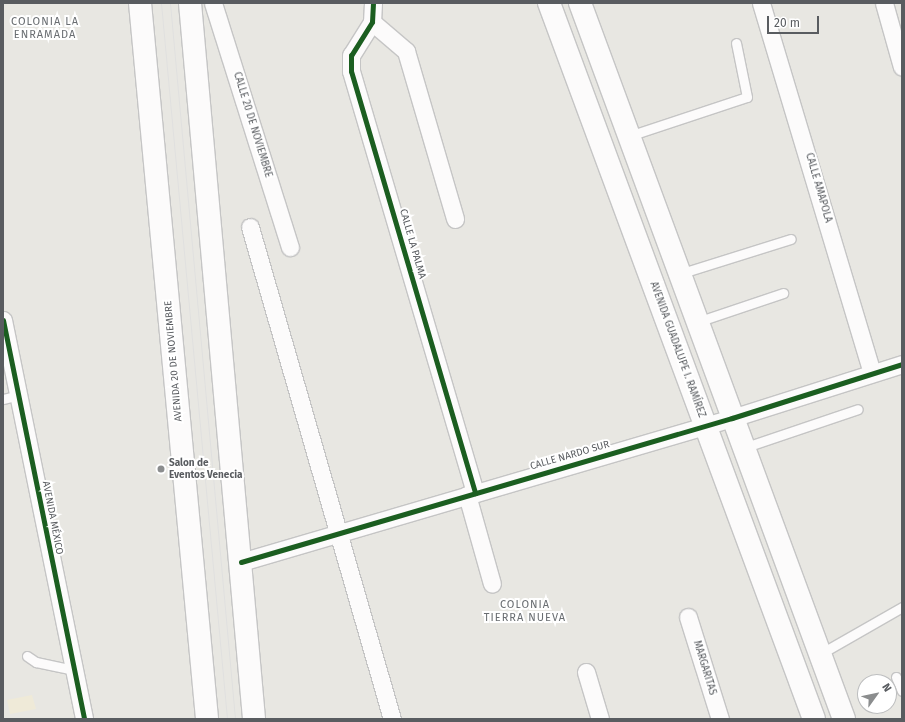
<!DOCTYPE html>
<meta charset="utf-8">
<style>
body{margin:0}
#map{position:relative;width:905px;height:722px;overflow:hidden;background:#e8e7e2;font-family:"Fira Sans",sans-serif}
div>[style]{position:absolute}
.sand>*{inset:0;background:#efead8}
.roads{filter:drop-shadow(1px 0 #c5c5c5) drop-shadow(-1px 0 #c5c5c5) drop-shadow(0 1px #c5c5c5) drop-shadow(0 -1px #c5c5c5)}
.service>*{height:9px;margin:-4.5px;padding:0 4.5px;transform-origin:4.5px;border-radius:4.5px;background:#fcfbfb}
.minor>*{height:17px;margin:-8.5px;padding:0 8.5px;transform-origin:8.5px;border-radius:8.5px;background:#fcfbfb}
.secondary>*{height:22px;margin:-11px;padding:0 11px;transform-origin:11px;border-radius:11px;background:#fcfbfb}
.tram>*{height:1px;margin:-0.5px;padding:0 0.5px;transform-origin:0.5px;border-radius:0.5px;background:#e0e0df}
.cycleway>*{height:5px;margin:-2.5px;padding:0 2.5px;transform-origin:2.5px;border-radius:2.5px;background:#1b5e20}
.dots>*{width:11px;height:11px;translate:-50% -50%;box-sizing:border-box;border:2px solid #fff;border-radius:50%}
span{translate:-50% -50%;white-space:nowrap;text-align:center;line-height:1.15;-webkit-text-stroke:4px #fff;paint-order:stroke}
.street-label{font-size:10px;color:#595c60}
.poi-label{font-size:10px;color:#595c60;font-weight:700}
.left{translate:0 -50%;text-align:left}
.neighbourhood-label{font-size:11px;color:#6a6e72;letter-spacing:1px}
.frame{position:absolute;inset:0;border:4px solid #595c60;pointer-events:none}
.north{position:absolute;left:857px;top:674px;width:40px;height:40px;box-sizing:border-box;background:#fff;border:1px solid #bdbebf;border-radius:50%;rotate:57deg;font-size:11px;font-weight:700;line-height:16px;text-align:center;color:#595c60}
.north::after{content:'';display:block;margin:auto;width:14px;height:18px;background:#8b8d8e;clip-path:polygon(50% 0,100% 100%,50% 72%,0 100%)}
.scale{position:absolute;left:767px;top:16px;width:52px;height:18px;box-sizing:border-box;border:2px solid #595c60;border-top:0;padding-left:5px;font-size:12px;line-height:14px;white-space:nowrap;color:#595c60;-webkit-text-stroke:3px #fff;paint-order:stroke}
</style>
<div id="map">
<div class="sand">
<div style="clip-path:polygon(32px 695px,36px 709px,10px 714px,7px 700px)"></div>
</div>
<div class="roads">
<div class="service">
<div style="left:629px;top:136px;width:124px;rotate:-18.3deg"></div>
<div style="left:747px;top:97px;width:55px;rotate:-101.5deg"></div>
<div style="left:679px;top:274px;width:117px;rotate:-17.4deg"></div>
<div style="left:697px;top:322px;width:91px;rotate:-18.6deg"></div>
<div style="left:3px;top:399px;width:16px;rotate:-14deg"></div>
<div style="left:743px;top:448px;width:121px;rotate:-18.7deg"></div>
<div style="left:820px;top:654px;width:95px;rotate:-29.8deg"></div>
<div style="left:27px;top:656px;width:11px;rotate:34deg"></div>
<div style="left:36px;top:662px;width:38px;rotate:12deg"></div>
<div style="left:896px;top:677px;width:15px;rotate:67deg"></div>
</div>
<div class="minor">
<div style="left:213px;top:3px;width:256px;rotate:72.5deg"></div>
<div style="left:373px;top:3px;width:19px;rotate:93deg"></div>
<div style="left:372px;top:22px;width:39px;rotate:122deg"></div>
<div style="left:351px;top:55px;width:16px;rotate:90deg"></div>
<div style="left:351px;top:71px;width:440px;rotate:73.6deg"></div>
<div style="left:761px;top:3px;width:386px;rotate:73.3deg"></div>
<div style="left:884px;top:3px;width:66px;rotate:74.3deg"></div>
<div style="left:372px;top:22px;width:45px;rotate:40.5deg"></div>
<div style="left:406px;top:51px;width:175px;rotate:73.7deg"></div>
<div style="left:250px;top:227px;width:512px;rotate:73.9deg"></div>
<div style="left:3px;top:320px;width:407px;rotate:78.5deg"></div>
<div style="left:467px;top:495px;width:92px;rotate:74.3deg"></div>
<div style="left:241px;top:562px;width:512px;rotate:-16.35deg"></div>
<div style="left:732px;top:418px;width:178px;rotate:-17.6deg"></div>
<div style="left:688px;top:617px;width:107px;rotate:72.6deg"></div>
<div style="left:586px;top:672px;width:49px;rotate:73.4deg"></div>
</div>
<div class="secondary">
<div style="left:140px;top:3px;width:719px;rotate:84.65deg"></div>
<div style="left:190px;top:3px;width:719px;rotate:84.89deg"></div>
<div style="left:549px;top:3px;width:763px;rotate:69.69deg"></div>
<div style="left:580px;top:3px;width:763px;rotate:69.76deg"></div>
</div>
</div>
<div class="tram">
<div style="left:161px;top:3px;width:719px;rotate:84.73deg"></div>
<div style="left:170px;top:3px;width:719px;rotate:84.81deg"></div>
</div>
<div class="cycleway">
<div style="left:373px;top:3px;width:19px;rotate:93deg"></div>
<div style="left:372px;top:22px;width:39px;rotate:122deg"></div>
<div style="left:351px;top:55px;width:16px;rotate:90deg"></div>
<div style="left:351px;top:71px;width:440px;rotate:73.6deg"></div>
<div style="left:3px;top:320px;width:407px;rotate:78.5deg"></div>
<div style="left:241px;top:562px;width:512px;rotate:-16.35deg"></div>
<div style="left:732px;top:418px;width:178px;rotate:-17.6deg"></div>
</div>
<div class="dots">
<div style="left:161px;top:469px;background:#8b8d8e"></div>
</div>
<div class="street-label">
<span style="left:252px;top:125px;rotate:73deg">CALLE 20 DE NOVIEMBRE</span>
<span style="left:818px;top:188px;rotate:74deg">CALLE AMAPOLA</span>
<span style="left:412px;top:244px;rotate:74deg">CALLE LA PALMA</span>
<span style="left:677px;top:350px;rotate:70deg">AVENIDA GUADALUPE I. RAMÍREZ</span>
<span style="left:174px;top:361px;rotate:-95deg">AVENIDA 20 DE NOVIEMBRE</span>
<span style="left:570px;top:456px;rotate:-16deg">CALLE NARDO SUR</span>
<span style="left:52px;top:518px;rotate:79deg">AVENIDA MÉXICO</span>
<span style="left:704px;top:668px;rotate:73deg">MARGARITAS</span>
</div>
<div class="poi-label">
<span class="left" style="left:169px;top:469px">Salon de<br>Eventos Venecia</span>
</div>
<div class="neighbourhood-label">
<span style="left:45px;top:29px">COLONIA LA<br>ENRAMADA</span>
<span style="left:525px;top:612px">COLONIA<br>TIERRA NUEVA</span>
</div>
<div class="frame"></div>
<div class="north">N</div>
<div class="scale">20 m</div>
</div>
